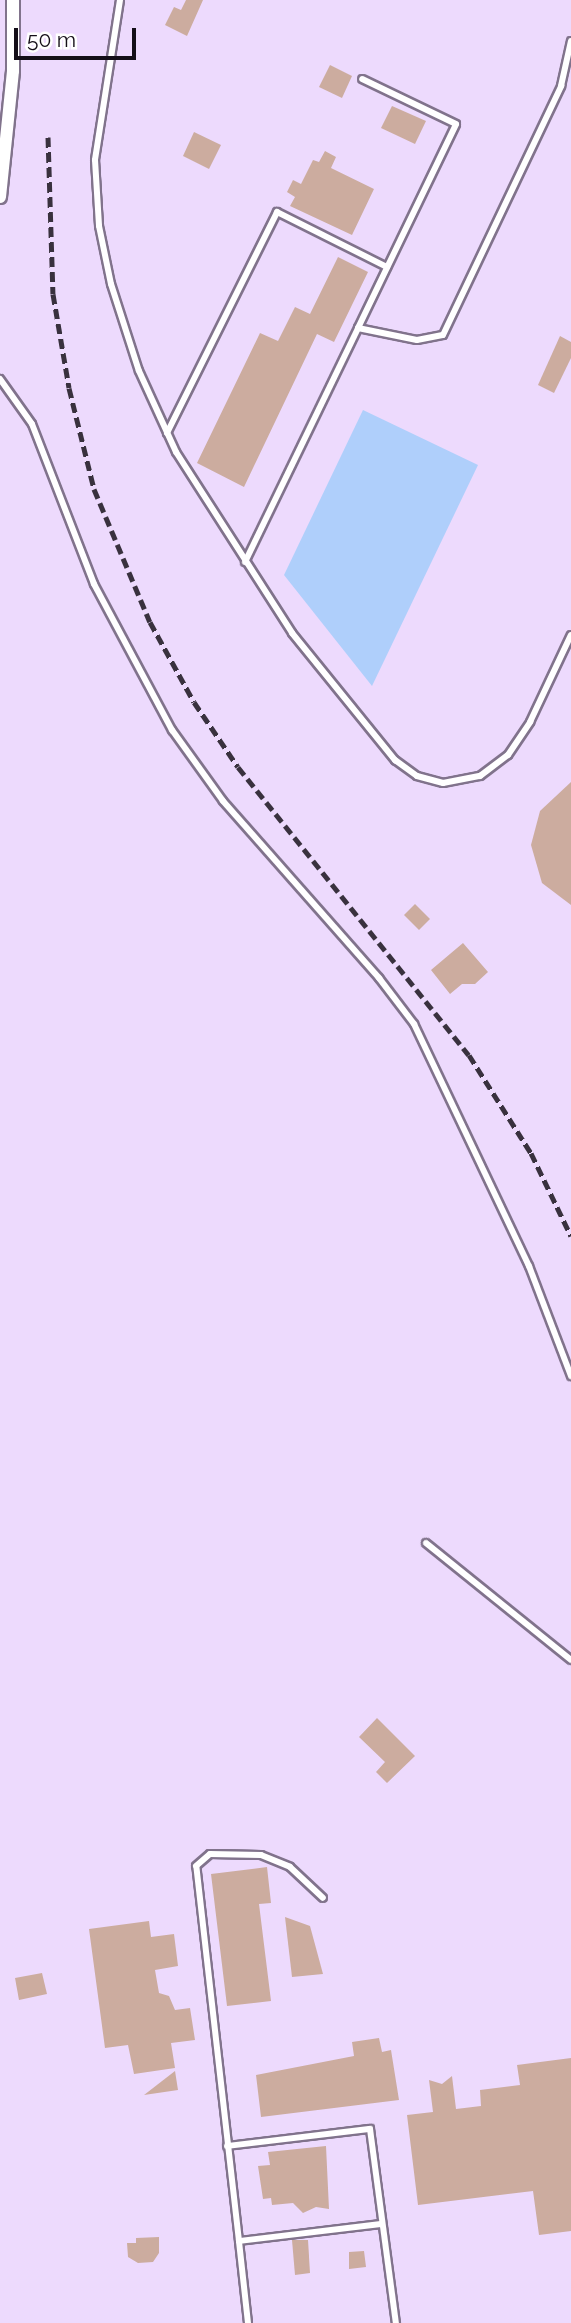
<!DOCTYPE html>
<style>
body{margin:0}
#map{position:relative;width:571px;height:2323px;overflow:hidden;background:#f5e8ff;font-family:Raleway,sans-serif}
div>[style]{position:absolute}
.built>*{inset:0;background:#eddafd}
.water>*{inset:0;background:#afcffb}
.building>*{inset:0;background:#ccac9f}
.roads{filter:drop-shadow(2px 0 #81738c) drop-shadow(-2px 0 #81738c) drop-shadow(0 2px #81738c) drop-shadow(0 -2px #81738c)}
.lane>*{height:6px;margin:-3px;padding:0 3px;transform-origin:3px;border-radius:3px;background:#fff}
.street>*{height:12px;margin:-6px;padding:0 6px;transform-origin:6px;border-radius:6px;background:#fff}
.rail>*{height:5px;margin-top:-2.5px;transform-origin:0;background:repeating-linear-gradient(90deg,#39313e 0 10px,transparent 0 15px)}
span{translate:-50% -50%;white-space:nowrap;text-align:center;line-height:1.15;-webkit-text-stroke:6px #fff;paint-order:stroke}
.scale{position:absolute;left:14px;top:28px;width:122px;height:32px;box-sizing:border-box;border:4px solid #140e18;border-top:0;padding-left:9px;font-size:21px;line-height:24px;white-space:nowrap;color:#140e18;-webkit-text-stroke:5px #fff;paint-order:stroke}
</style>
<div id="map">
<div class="built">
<div style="clip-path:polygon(0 0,571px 0,571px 2323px,0 2323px)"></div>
</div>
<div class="water">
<div style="clip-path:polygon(363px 410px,478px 465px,372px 686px,284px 575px)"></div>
</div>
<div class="building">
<div style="clip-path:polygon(186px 0,203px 0,187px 36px,165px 25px,174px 7px,181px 10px)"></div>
<div style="clip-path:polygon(330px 65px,352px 76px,342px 98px,319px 87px)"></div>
<div style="clip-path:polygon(392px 106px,426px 121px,415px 144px,381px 128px)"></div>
<div style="clip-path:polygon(194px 132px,221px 145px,209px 169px,183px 156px)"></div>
<div style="clip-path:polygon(325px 151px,336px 157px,331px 168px,374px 189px,352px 235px,290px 206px,295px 197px,287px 192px,293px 180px,301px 184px,313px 160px,319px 162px)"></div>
<div style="clip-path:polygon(338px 257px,368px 272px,334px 342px,317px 334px,244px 487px,197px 463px,260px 333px,278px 341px,295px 307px,310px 314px)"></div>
<div style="clip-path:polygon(560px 336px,571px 342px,571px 358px,554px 393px,538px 385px)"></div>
<div style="clip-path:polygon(571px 782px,571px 905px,542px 883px,531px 845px,540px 811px)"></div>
<div style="clip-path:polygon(415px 904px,430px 919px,419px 930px,404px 915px)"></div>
<div style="clip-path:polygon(463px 943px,488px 972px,475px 984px,462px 984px,450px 994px,431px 970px)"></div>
<div style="clip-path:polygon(377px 1718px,415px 1756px,387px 1783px,376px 1772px,385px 1762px,359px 1737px)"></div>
<div style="clip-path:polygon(267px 1867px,271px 1903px,259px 1904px,271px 2001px,227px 2006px,211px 1874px)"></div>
<div style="clip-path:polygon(285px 1917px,310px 1926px,323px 1974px,292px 1977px)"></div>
<div style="clip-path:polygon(149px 1921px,151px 1937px,174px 1934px,178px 1966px,155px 1970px,159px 1993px,169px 1996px,175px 2010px,190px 2008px,195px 2040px,171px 2043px,175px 2068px,134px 2074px,128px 2045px,105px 2048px,89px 1929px)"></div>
<div style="clip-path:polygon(42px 1973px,47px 1994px,19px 2000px,15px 1978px)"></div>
<div style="clip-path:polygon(379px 2038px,382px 2052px,391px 2050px,399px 2100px,261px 2117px,256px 2075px,354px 2056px,352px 2042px)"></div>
<div style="clip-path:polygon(571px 2058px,571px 2231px,539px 2235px,533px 2191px,418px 2205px,407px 2115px,433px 2112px,429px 2080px,442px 2084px,452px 2076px,456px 2109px,481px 2106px,480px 2090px,520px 2085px,517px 2065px)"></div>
<div style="clip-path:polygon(175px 2071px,178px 2090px,144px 2095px)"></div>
<div style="clip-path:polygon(326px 2146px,329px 2209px,316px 2207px,303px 2213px,293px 2203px,272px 2205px,271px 2198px,263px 2199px,258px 2166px,270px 2165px,268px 2152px)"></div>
<div style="clip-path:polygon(159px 2237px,159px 2253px,153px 2262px,138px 2263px,128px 2257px,127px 2243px,136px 2243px,136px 2238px)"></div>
<div style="clip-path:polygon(292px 2240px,308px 2240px,310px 2273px,295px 2275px)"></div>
<div style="clip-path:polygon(364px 2251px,366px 2267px,349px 2269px,349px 2252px)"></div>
</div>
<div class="roads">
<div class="lane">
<div style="left:120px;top:0;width:162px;rotate:98.9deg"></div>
<div style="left:95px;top:160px;width:66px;rotate:86.5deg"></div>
<div style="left:99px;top:226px;width:59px;rotate:78.3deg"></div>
<div style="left:111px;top:284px;width:91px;rotate:72.2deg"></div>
<div style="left:139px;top:371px;width:89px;rotate:65.4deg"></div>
<div style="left:176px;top:452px;width:215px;rotate:57.3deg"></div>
<div style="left:292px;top:633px;width:164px;rotate:51deg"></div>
<div style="left:395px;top:760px;width:27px;rotate:36deg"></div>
<div style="left:417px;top:776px;width:27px;rotate:15deg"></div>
<div style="left:443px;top:783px;width:38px;rotate:-11deg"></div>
<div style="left:480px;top:776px;width:35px;rotate:-37deg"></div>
<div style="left:508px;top:755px;width:40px;rotate:-56deg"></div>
<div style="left:530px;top:722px;width:96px;rotate:-64.8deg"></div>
<div style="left:358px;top:328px;width:226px;rotate:-64.3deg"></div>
<div style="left:456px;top:124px;width:104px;rotate:-154.4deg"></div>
<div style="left:0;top:379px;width:55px;rotate:54.6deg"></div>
<div style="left:32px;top:424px;width:172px;rotate:68.8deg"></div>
<div style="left:94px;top:584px;width:166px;rotate:61.9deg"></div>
<div style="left:172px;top:730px;width:87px;rotate:54.3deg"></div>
<div style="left:223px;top:801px;width:236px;rotate:48.6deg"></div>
<div style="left:379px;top:978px;width:58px;rotate:52.7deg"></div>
<div style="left:414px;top:1024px;width:268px;rotate:64.6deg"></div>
<div style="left:529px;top:1266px;width:118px;rotate:69.1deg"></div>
<div style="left:167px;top:433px;width:247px;rotate:-63.5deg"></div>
<div style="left:277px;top:212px;width:123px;rotate:26.6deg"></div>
<div style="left:245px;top:562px;width:260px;rotate:-64.2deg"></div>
<div style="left:358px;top:328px;width:60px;rotate:11.5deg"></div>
<div style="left:417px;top:340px;width:26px;rotate:-11deg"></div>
<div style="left:443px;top:335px;width:276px;rotate:-64.6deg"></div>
<div style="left:561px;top:86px;width:46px;rotate:-77.5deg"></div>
<div style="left:426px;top:1543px;width:186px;rotate:38.9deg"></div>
<div style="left:227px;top:2146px;width:144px;rotate:-6.8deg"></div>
<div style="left:370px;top:2129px;width:196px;rotate:82.4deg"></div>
<div style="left:239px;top:2241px;width:377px;rotate:-96.5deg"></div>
<div style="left:196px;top:1866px;width:18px;rotate:-41deg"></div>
<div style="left:210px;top:1854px;width:51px;rotate:1.1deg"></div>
<div style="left:261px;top:1855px;width:31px;rotate:22deg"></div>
<div style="left:290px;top:1867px;width:45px;rotate:43.2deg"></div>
<div style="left:248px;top:2323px;width:82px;rotate:-96.3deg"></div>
<div style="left:239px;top:2241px;width:144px;rotate:-6.8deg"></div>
</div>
<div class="street">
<div style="left:0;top:197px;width:127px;rotate:-84.1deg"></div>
<div style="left:13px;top:71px;width:71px;rotate:-90deg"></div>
</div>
</div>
<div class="rail">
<div style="left:48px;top:137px;width:157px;rotate:88.2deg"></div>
<div style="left:53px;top:294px;width:95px;rotate:80.3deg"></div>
<div style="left:69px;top:388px;width:104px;rotate:76.1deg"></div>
<div style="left:94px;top:489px;width:144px;rotate:67.2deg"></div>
<div style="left:150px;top:622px;width:91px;rotate:61.2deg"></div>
<div style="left:194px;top:702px;width:78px;rotate:55.9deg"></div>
<div style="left:238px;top:767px;width:369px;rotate:51.3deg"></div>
<div style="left:469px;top:1055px;width:116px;rotate:57.7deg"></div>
<div style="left:531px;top:1153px;width:92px;rotate:64.3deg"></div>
</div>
<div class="scale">50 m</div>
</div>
